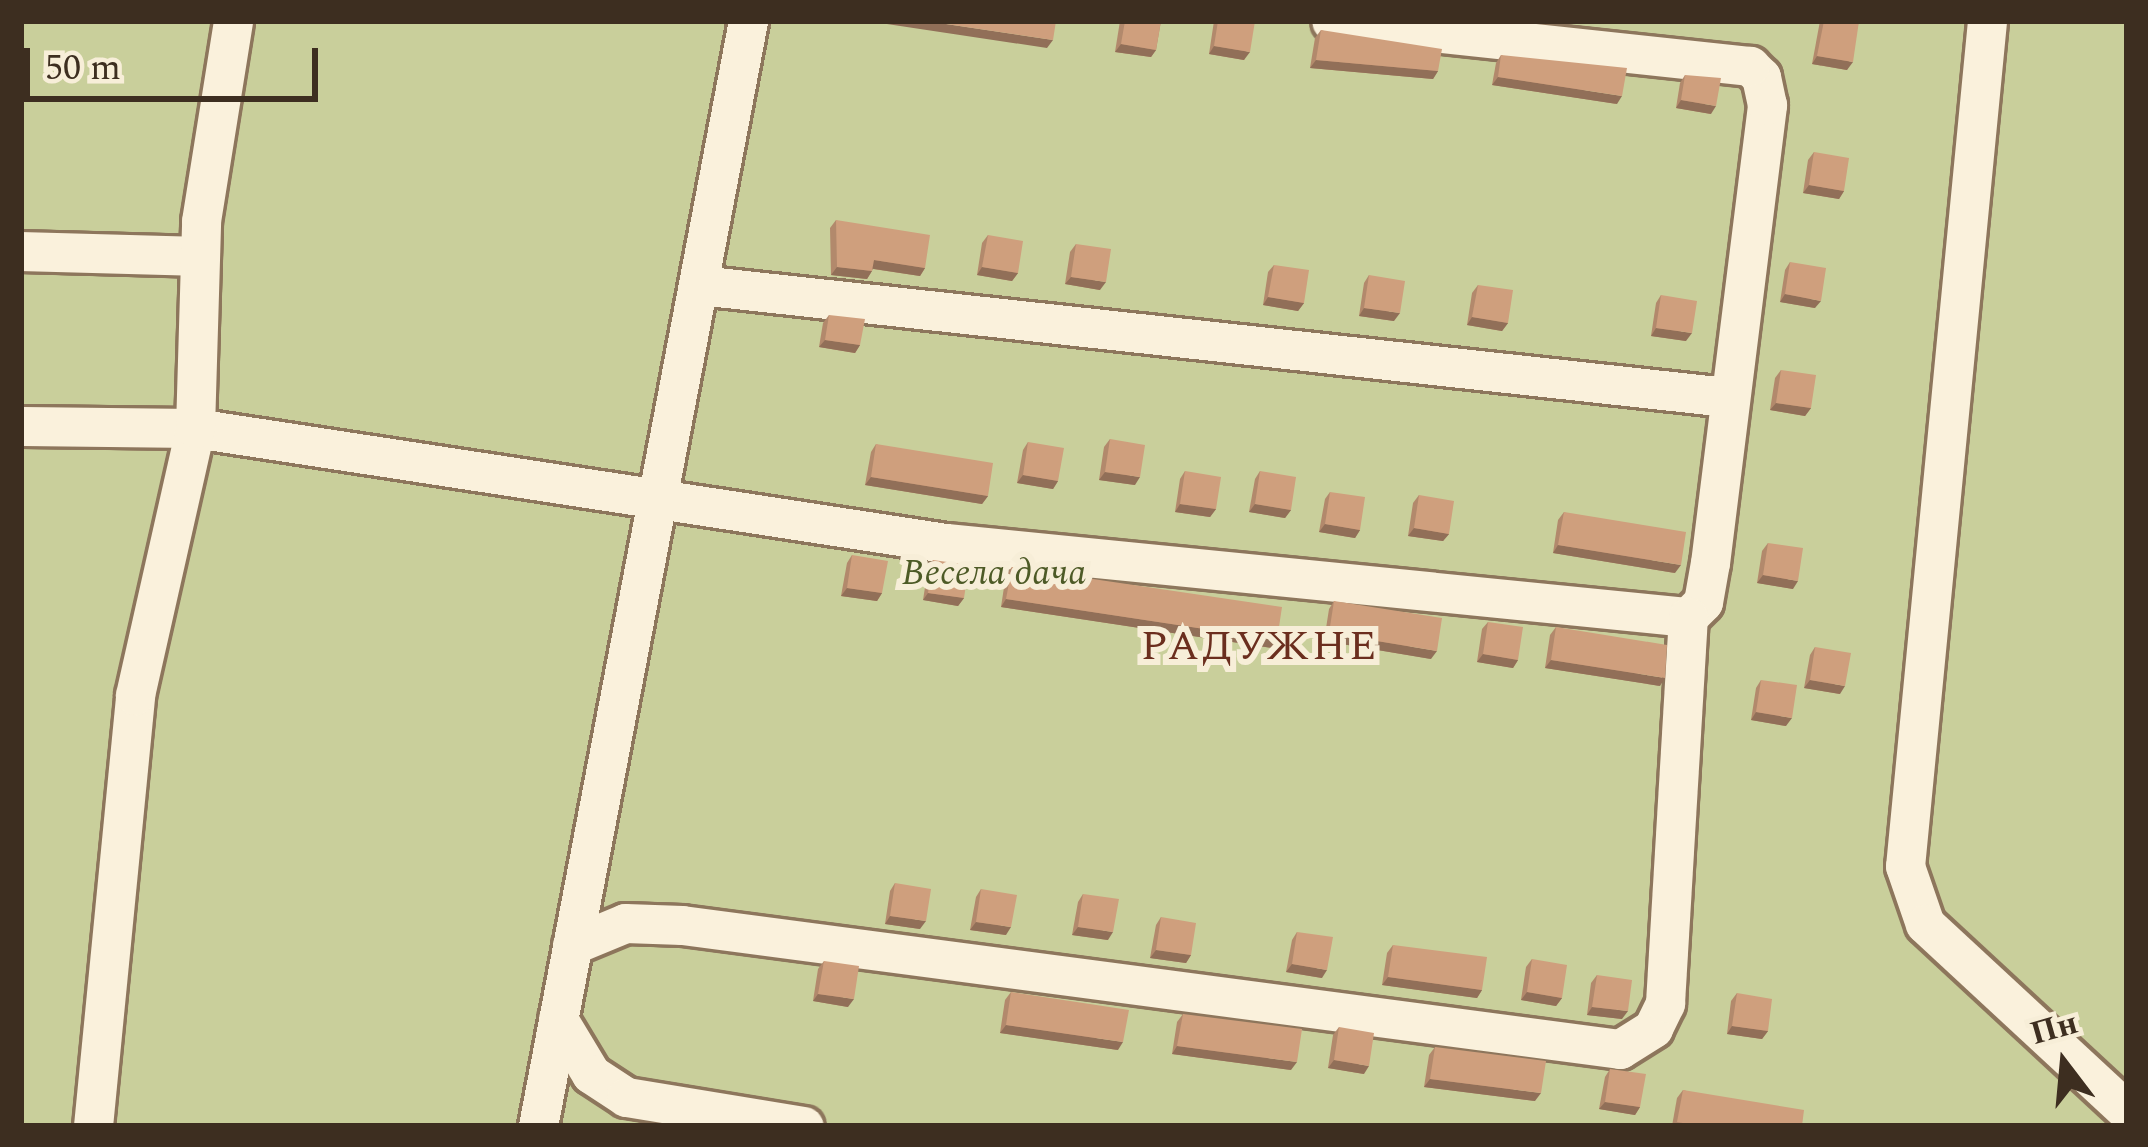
<!DOCTYPE html>
<meta charset="utf-8">
<style>
body{margin:0}
#map{position:relative;width:2148px;height:1147px;overflow:hidden;background:#f0e4c8;font-family:Spectral,serif}
div>[style]{position:absolute}
.green>*{inset:0;background:#c9cf9b}
.roads{filter:drop-shadow(3px 0 #8d765c) drop-shadow(-3px 0 #8d765c) drop-shadow(0 3px #8d765c) drop-shadow(0 -3px #8d765c)}
.minor>*{height:39px;margin:-19.5px;padding:0 19.5px;transform-origin:19.5px;border-radius:19.5px;background:#faf1dc}
.wall>*{inset:0;background:#b2896c}
.shaded-wall>*{inset:0;background:#916f58}
.building>*{inset:0;background:#cf9f7d}
span{translate:-50% -50%;white-space:nowrap;text-align:center;line-height:1.15;-webkit-text-stroke:12px #f7eed8;paint-order:stroke}
.park-label{font-size:36px;color:#4d5a26;font-style:italic}
.quarter-label{font-size:42px;color:#6b2e1e;letter-spacing:3px}
.frame{position:absolute;inset:0;border:24px solid #3d2e20;pointer-events:none}
.north{position:absolute;left:2004px;top:1003px;width:120px;height:120px;-webkit-text-stroke:9px #f7eed8;paint-order:stroke;rotate:344deg;font-size:33px;font-weight:700;line-height:48px;text-align:center;color:#3d2e20}
.north::after{content:'';display:block;margin:auto;width:42px;height:54px;background:#3d2e20;clip-path:polygon(50% 0,100% 100%,50% 72%,0 100%)}
.scale{position:absolute;left:24px;top:48px;width:294px;height:54px;box-sizing:border-box;border:6px solid #3d2e20;border-top:0;padding-left:15px;font-size:36px;line-height:42px;white-space:nowrap;color:#3d2e20;-webkit-text-stroke:9px #f7eed8;paint-order:stroke}
</style>
<div id="map">
<div class="green">
<div style="clip-path:polygon(21px 21px,2127px 21px,2127px 1126px,21px 1126px)"></div>
</div>
<div class="roads">
<div class="minor">
<div style="left:1987px;top:21px;width:849px;rotate:95.54deg"></div>
<div style="left:1905px;top:866px;width:61px;rotate:71deg"></div>
<div style="left:1925px;top:924px;width:275px;rotate:42.8deg"></div>
<div style="left:21px;top:251px;width:179px;rotate:1.6deg"></div>
<div style="left:699px;top:285px;width:1034px;rotate:6.22deg"></div>
<div style="left:21px;top:426px;width:174px;rotate:0.7deg"></div>
<div style="left:195px;top:428px;width:760px;rotate:8.71deg"></div>
<div style="left:946px;top:543px;width:746px;rotate:5.7deg"></div>
<div style="left:1688px;top:617px;width:21px;rotate:-45deg"></div>
<div style="left:1703px;top:602px;width:40px;rotate:-80deg"></div>
<div style="left:1710px;top:563px;width:462px;rotate:-82.9deg"></div>
<div style="left:1767px;top:105px;width:29px;rotate:-102deg"></div>
<div style="left:1761px;top:77px;width:16px;rotate:-135deg"></div>
<div style="left:1750px;top:66px;width:421px;rotate:-173.9deg"></div>
<div style="left:572px;top:945px;width:57px;rotate:-22.5deg"></div>
<div style="left:625px;top:923px;width:57px;rotate:2deg"></div>
<div style="left:682px;top:925px;width:946px;rotate:7.53deg"></div>
<div style="left:1620px;top:1049px;width:39px;rotate:-32deg"></div>
<div style="left:1653px;top:1028px;width:28px;rotate:-64deg"></div>
<div style="left:1665px;top:1003px;width:387px;rotate:-86.6deg"></div>
<div style="left:558px;top:1019px;width:64px;rotate:59deg"></div>
<div style="left:591px;top:1074px;width:42px;rotate:33.3deg"></div>
<div style="left:626px;top:1097px;width:180px;rotate:9.3deg"></div>
<div style="left:93px;top:1126px;width:433px;rotate:-84.4deg"></div>
<div style="left:135px;top:695px;width:274px;rotate:-77.3deg"></div>
<div style="left:195px;top:428px;width:207px;rotate:-88.3deg"></div>
<div style="left:201px;top:221px;width:203px;rotate:-80.9deg"></div>
<div style="left:538px;top:1126px;width:1125px;rotate:-79.24deg"></div>
</div>
</div>
<div class="wall">
<div style="clip-path:polygon(1120px 21px,1161px 21px,1156px 50px,1151px 57px,1115px 52px)"></div>
<div style="clip-path:polygon(1214px 21px,1255px 21px,1244px 60px,1209px 54px)"></div>
<div style="clip-path:polygon(1820px 21px,1859px 21px,1847px 70px,1812px 64px)"></div>
<div style="clip-path:polygon(1321px 30px,1438px 71px,1433px 79px,1310px 68px,1315px 38px)"></div>
<div style="clip-path:polygon(1501px 55px,1617px 104px,1492px 85px,1496px 63px)"></div>
<div style="clip-path:polygon(1685px 75px,1711px 114px,1676px 108px,1680px 83px)"></div>
<div style="clip-path:polygon(1814px 152px,1844px 191px,1839px 199px,1803px 193px,1808px 160px)"></div>
<div style="clip-path:polygon(836px 220px,925px 268px,920px 276px,873px 269px,867px 279px,831px 275px,830px 228px)"></div>
<div style="clip-path:polygon(988px 235px,1018px 273px,1012px 281px,977px 275px,982px 243px)"></div>
<div style="clip-path:polygon(1076px 244px,1100px 290px,1065px 284px,1070px 252px)"></div>
<div style="clip-path:polygon(1790px 262px,1815px 308px,1780px 302px,1785px 270px)"></div>
<div style="clip-path:polygon(1274px 265px,1304px 303px,1298px 311px,1263px 305px,1268px 272px)"></div>
<div style="clip-path:polygon(1369px 275px,1394px 321px,1359px 316px,1364px 283px)"></div>
<div style="clip-path:polygon(1478px 285px,1508px 323px,1502px 331px,1467px 325px,1472px 293px)"></div>
<div style="clip-path:polygon(1661px 295px,1686px 341px,1651px 336px,1656px 303px)"></div>
<div style="clip-path:polygon(829px 315px,860px 345px,855px 353px,819px 347px,823px 323px)"></div>
<div style="clip-path:polygon(1781px 370px,1811px 408px,1805px 416px,1770px 410px,1775px 378px)"></div>
<div style="clip-path:polygon(1110px 439px,1135px 485px,1099px 480px,1104px 447px)"></div>
<div style="clip-path:polygon(1028px 442px,1058px 481px,1053px 489px,1017px 483px,1023px 450px)"></div>
<div style="clip-path:polygon(876px 444px,988px 496px,982px 504px,865px 485px,871px 452px)"></div>
<div style="clip-path:polygon(1185px 471px,1216px 509px,1210px 517px,1175px 512px,1180px 479px)"></div>
<div style="clip-path:polygon(1260px 471px,1291px 510px,1285px 518px,1249px 512px,1255px 479px)"></div>
<div style="clip-path:polygon(1330px 492px,1360px 530px,1355px 538px,1319px 532px,1325px 499px)"></div>
<div style="clip-path:polygon(1419px 495px,1449px 534px,1443px 541px,1408px 536px,1413px 503px)"></div>
<div style="clip-path:polygon(1564px 512px,1675px 573px,1553px 553px,1558px 520px)"></div>
<div style="clip-path:polygon(1768px 543px,1793px 589px,1757px 583px,1762px 551px)"></div>
<div style="clip-path:polygon(852px 555px,882px 593px,877px 601px,841px 596px,847px 563px)"></div>
<div style="clip-path:polygon(933px 560px,964px 598px,958px 606px,923px 600px,928px 568px)"></div>
<div style="clip-path:polygon(1012px 567px,1272px 648px,1001px 607px,1006px 574px)"></div>
<div style="clip-path:polygon(1334px 601px,1431px 659px,1324px 641px,1329px 609px)"></div>
<div style="clip-path:polygon(1488px 622px,1518px 660px,1513px 668px,1477px 662px,1482px 629px)"></div>
<div style="clip-path:polygon(1556px 627px,1660px 686px,1545px 668px,1550px 635px)"></div>
<div style="clip-path:polygon(1815px 647px,1840px 694px,1804px 688px,1810px 655px)"></div>
<div style="clip-path:polygon(1761px 680px,1786px 726px,1751px 720px,1756px 688px)"></div>
<div style="clip-path:polygon(895px 883px,920px 929px,885px 924px,890px 891px)"></div>
<div style="clip-path:polygon(981px 889px,1006px 935px,970px 930px,976px 897px)"></div>
<div style="clip-path:polygon(1083px 894px,1108px 940px,1072px 935px,1078px 902px)"></div>
<div style="clip-path:polygon(1161px 917px,1191px 955px,1186px 963px,1150px 958px,1156px 925px)"></div>
<div style="clip-path:polygon(1297px 932px,1322px 978px,1286px 972px,1292px 940px)"></div>
<div style="clip-path:polygon(1393px 945px,1482px 990px,1477px 998px,1382px 985px,1387px 953px)"></div>
<div style="clip-path:polygon(1532px 959px,1562px 998px,1556px 1006px,1521px 1000px,1526px 967px)"></div>
<div style="clip-path:polygon(824px 961px,848px 1007px,813px 1001px,818px 969px)"></div>
<div style="clip-path:polygon(1597px 975px,1622px 1019px,1587px 1015px,1591px 983px)"></div>
<div style="clip-path:polygon(1011px 992px,1118px 1050px,1000px 1033px,1005px 1000px)"></div>
<div style="clip-path:polygon(1737px 993px,1768px 1031px,1762px 1039px,1727px 1034px,1731px 1001px)"></div>
<div style="clip-path:polygon(1183px 1014px,1291px 1070px,1172px 1054px,1177px 1022px)"></div>
<div style="clip-path:polygon(1339px 1027px,1364px 1074px,1328px 1068px,1333px 1035px)"></div>
<div style="clip-path:polygon(1435px 1047px,1535px 1101px,1424px 1087px,1429px 1055px)"></div>
<div style="clip-path:polygon(1610px 1069px,1640px 1107px,1635px 1115px,1599px 1109px,1605px 1077px)"></div>
<div style="clip-path:polygon(1683px 1090px,1802px 1126px,1672px 1126px,1677px 1098px)"></div>
</div>
<div class="shaded-wall">
<div style="clip-path:polygon(867px 21px,926px 21px,1053px 40px,1047px 48px)"></div>
<div style="clip-path:polygon(1121px 44px,1156px 50px,1151px 57px,1115px 52px)"></div>
<div style="clip-path:polygon(1214px 46px,1250px 52px,1244px 60px,1209px 54px)"></div>
<div style="clip-path:polygon(1817px 56px,1853px 62px,1847px 70px,1812px 64px)"></div>
<div style="clip-path:polygon(1316px 60px,1438px 71px,1433px 79px,1310px 68px)"></div>
<div style="clip-path:polygon(1498px 77px,1622px 96px,1617px 104px,1492px 85px)"></div>
<div style="clip-path:polygon(1681px 100px,1716px 106px,1711px 114px,1676px 108px)"></div>
<div style="clip-path:polygon(1809px 185px,1844px 191px,1839px 199px,1803px 193px)"></div>
<div style="clip-path:polygon(874px 260px,925px 268px,920px 276px,868px 268px)"></div>
<div style="clip-path:polygon(837px 267px,872px 271px,867px 279px,831px 275px)"></div>
<div style="clip-path:polygon(982px 267px,1018px 273px,1012px 281px,977px 275px)"></div>
<div style="clip-path:polygon(1071px 277px,1106px 282px,1100px 290px,1065px 284px)"></div>
<div style="clip-path:polygon(1785px 294px,1821px 301px,1815px 308px,1780px 302px)"></div>
<div style="clip-path:polygon(1268px 297px,1304px 303px,1298px 311px,1263px 305px)"></div>
<div style="clip-path:polygon(1364px 308px,1400px 313px,1394px 321px,1359px 316px)"></div>
<div style="clip-path:polygon(1472px 317px,1508px 323px,1502px 331px,1467px 325px)"></div>
<div style="clip-path:polygon(1656px 328px,1692px 333px,1686px 341px,1651px 336px)"></div>
<div style="clip-path:polygon(825px 340px,860px 345px,855px 353px,819px 347px)"></div>
<div style="clip-path:polygon(1776px 403px,1811px 408px,1805px 416px,1770px 410px)"></div>
<div style="clip-path:polygon(1105px 472px,1140px 477px,1135px 485px,1099px 480px)"></div>
<div style="clip-path:polygon(1023px 475px,1058px 481px,1053px 489px,1017px 483px)"></div>
<div style="clip-path:polygon(871px 477px,988px 496px,982px 504px,865px 485px)"></div>
<div style="clip-path:polygon(1180px 504px,1216px 509px,1210px 517px,1175px 512px)"></div>
<div style="clip-path:polygon(1255px 504px,1291px 510px,1285px 518px,1249px 512px)"></div>
<div style="clip-path:polygon(1325px 524px,1360px 530px,1355px 538px,1319px 532px)"></div>
<div style="clip-path:polygon(1414px 528px,1449px 534px,1443px 541px,1408px 536px)"></div>
<div style="clip-path:polygon(1558px 545px,1681px 565px,1675px 573px,1553px 553px)"></div>
<div style="clip-path:polygon(1763px 575px,1798px 581px,1793px 589px,1757px 583px)"></div>
<div style="clip-path:polygon(847px 588px,882px 593px,877px 601px,841px 596px)"></div>
<div style="clip-path:polygon(928px 593px,964px 598px,958px 606px,923px 600px)"></div>
<div style="clip-path:polygon(1006px 599px,1277px 640px,1272px 648px,1001px 607px)"></div>
<div style="clip-path:polygon(1329px 633px,1437px 651px,1431px 659px,1324px 641px)"></div>
<div style="clip-path:polygon(1483px 654px,1518px 660px,1513px 668px,1477px 662px)"></div>
<div style="clip-path:polygon(1551px 660px,1665px 678px,1660px 686px,1545px 668px)"></div>
<div style="clip-path:polygon(1810px 680px,1845px 686px,1840px 694px,1804px 688px)"></div>
<div style="clip-path:polygon(1756px 712px,1792px 718px,1786px 726px,1751px 720px)"></div>
<div style="clip-path:polygon(890px 916px,926px 921px,920px 929px,885px 924px)"></div>
<div style="clip-path:polygon(976px 922px,1011px 927px,1006px 935px,970px 930px)"></div>
<div style="clip-path:polygon(1078px 927px,1113px 932px,1108px 940px,1072px 935px)"></div>
<div style="clip-path:polygon(1156px 950px,1191px 955px,1186px 963px,1150px 958px)"></div>
<div style="clip-path:polygon(1292px 964px,1327px 970px,1322px 978px,1286px 972px)"></div>
<div style="clip-path:polygon(1388px 977px,1482px 990px,1477px 998px,1382px 985px)"></div>
<div style="clip-path:polygon(1527px 992px,1562px 998px,1556px 1006px,1521px 1000px)"></div>
<div style="clip-path:polygon(818px 994px,854px 999px,848px 1007px,813px 1001px)"></div>
<div style="clip-path:polygon(1592px 1007px,1628px 1011px,1622px 1019px,1587px 1015px)"></div>
<div style="clip-path:polygon(1006px 1025px,1123px 1042px,1118px 1050px,1000px 1033px)"></div>
<div style="clip-path:polygon(1732px 1026px,1768px 1031px,1762px 1039px,1727px 1034px)"></div>
<div style="clip-path:polygon(1177px 1046px,1297px 1062px,1291px 1070px,1172px 1054px)"></div>
<div style="clip-path:polygon(1334px 1060px,1369px 1066px,1364px 1074px,1328px 1068px)"></div>
<div style="clip-path:polygon(1430px 1079px,1541px 1093px,1535px 1101px,1424px 1087px)"></div>
<div style="clip-path:polygon(1605px 1102px,1640px 1107px,1635px 1115px,1599px 1109px)"></div>
</div>
<div class="building">
<div style="clip-path:polygon(926px 21px,1056px 21px,1053px 40px)"></div>
<div style="clip-path:polygon(1125px 21px,1161px 21px,1156px 50px,1121px 44px)"></div>
<div style="clip-path:polygon(1218px 21px,1255px 21px,1250px 52px,1214px 46px)"></div>
<div style="clip-path:polygon(1824px 21px,1859px 21px,1853px 62px,1817px 56px)"></div>
<div style="clip-path:polygon(1321px 30px,1442px 49px,1438px 71px,1316px 60px)"></div>
<div style="clip-path:polygon(1501px 55px,1627px 68px,1622px 96px,1498px 77px)"></div>
<div style="clip-path:polygon(1685px 75px,1721px 78px,1716px 106px,1681px 100px)"></div>
<div style="clip-path:polygon(1814px 152px,1849px 158px,1844px 191px,1809px 185px)"></div>
<div style="clip-path:polygon(836px 220px,930px 235px,925px 268px,874px 260px,872px 271px,837px 267px)"></div>
<div style="clip-path:polygon(988px 235px,1023px 241px,1018px 273px,982px 267px)"></div>
<div style="clip-path:polygon(1076px 244px,1111px 249px,1106px 282px,1071px 277px)"></div>
<div style="clip-path:polygon(1790px 262px,1826px 268px,1821px 301px,1785px 294px)"></div>
<div style="clip-path:polygon(1274px 265px,1309px 270px,1304px 303px,1268px 297px)"></div>
<div style="clip-path:polygon(1369px 275px,1405px 281px,1400px 313px,1364px 308px)"></div>
<div style="clip-path:polygon(1478px 285px,1513px 290px,1508px 323px,1472px 317px)"></div>
<div style="clip-path:polygon(1661px 295px,1697px 301px,1692px 333px,1656px 328px)"></div>
<div style="clip-path:polygon(829px 315px,865px 319px,860px 345px,825px 340px)"></div>
<div style="clip-path:polygon(1781px 370px,1816px 375px,1811px 408px,1776px 403px)"></div>
<div style="clip-path:polygon(1110px 439px,1145px 445px,1140px 477px,1105px 472px)"></div>
<div style="clip-path:polygon(1028px 442px,1064px 448px,1058px 481px,1023px 475px)"></div>
<div style="clip-path:polygon(876px 444px,993px 463px,988px 496px,871px 477px)"></div>
<div style="clip-path:polygon(1185px 471px,1221px 477px,1216px 509px,1180px 504px)"></div>
<div style="clip-path:polygon(1260px 471px,1296px 477px,1291px 510px,1255px 504px)"></div>
<div style="clip-path:polygon(1330px 492px,1365px 497px,1360px 530px,1325px 524px)"></div>
<div style="clip-path:polygon(1419px 495px,1454px 501px,1449px 534px,1414px 528px)"></div>
<div style="clip-path:polygon(1564px 512px,1686px 532px,1681px 565px,1558px 545px)"></div>
<div style="clip-path:polygon(1768px 543px,1803px 548px,1798px 581px,1763px 575px)"></div>
<div style="clip-path:polygon(852px 555px,888px 561px,882px 593px,847px 588px)"></div>
<div style="clip-path:polygon(933px 560px,969px 565px,964px 598px,928px 593px)"></div>
<div style="clip-path:polygon(1012px 567px,1282px 607px,1277px 640px,1006px 599px)"></div>
<div style="clip-path:polygon(1334px 601px,1442px 618px,1437px 651px,1329px 633px)"></div>
<div style="clip-path:polygon(1488px 622px,1523px 627px,1518px 660px,1483px 654px)"></div>
<div style="clip-path:polygon(1556px 627px,1667px 645px,1665px 678px,1551px 660px)"></div>
<div style="clip-path:polygon(1815px 647px,1851px 653px,1845px 686px,1810px 680px)"></div>
<div style="clip-path:polygon(1761px 680px,1797px 685px,1792px 718px,1756px 712px)"></div>
<div style="clip-path:polygon(895px 883px,931px 889px,926px 921px,890px 916px)"></div>
<div style="clip-path:polygon(981px 889px,1017px 895px,1011px 927px,976px 922px)"></div>
<div style="clip-path:polygon(1083px 894px,1119px 899px,1113px 932px,1078px 927px)"></div>
<div style="clip-path:polygon(1161px 917px,1196px 923px,1191px 955px,1156px 950px)"></div>
<div style="clip-path:polygon(1297px 932px,1333px 937px,1327px 970px,1292px 964px)"></div>
<div style="clip-path:polygon(1393px 945px,1487px 957px,1482px 990px,1388px 977px)"></div>
<div style="clip-path:polygon(1532px 959px,1567px 965px,1562px 998px,1527px 992px)"></div>
<div style="clip-path:polygon(824px 961px,859px 966px,854px 999px,818px 994px)"></div>
<div style="clip-path:polygon(1597px 975px,1632px 980px,1628px 1011px,1592px 1007px)"></div>
<div style="clip-path:polygon(1011px 992px,1129px 1010px,1123px 1042px,1006px 1025px)"></div>
<div style="clip-path:polygon(1737px 993px,1772px 999px,1768px 1031px,1732px 1026px)"></div>
<div style="clip-path:polygon(1183px 1014px,1302px 1029px,1297px 1062px,1177px 1046px)"></div>
<div style="clip-path:polygon(1339px 1027px,1374px 1033px,1369px 1066px,1334px 1060px)"></div>
<div style="clip-path:polygon(1435px 1047px,1546px 1061px,1541px 1093px,1430px 1079px)"></div>
<div style="clip-path:polygon(1610px 1069px,1646px 1074px,1640px 1107px,1605px 1102px)"></div>
<div style="clip-path:polygon(1683px 1090px,1804px 1110px,1802px 1126px,1700px 1126px,1677px 1122px)"></div>
</div>
<div class="park-label">
<span style="left:994px;top:574px">Весела дача</span>
</div>
<div class="quarter-label">
<span style="left:1260px;top:647px">РАДУЖНЕ</span>
</div>
<div class="frame"></div>
<div class="north">Пн</div>
<div class="scale">50 m</div>
</div>
